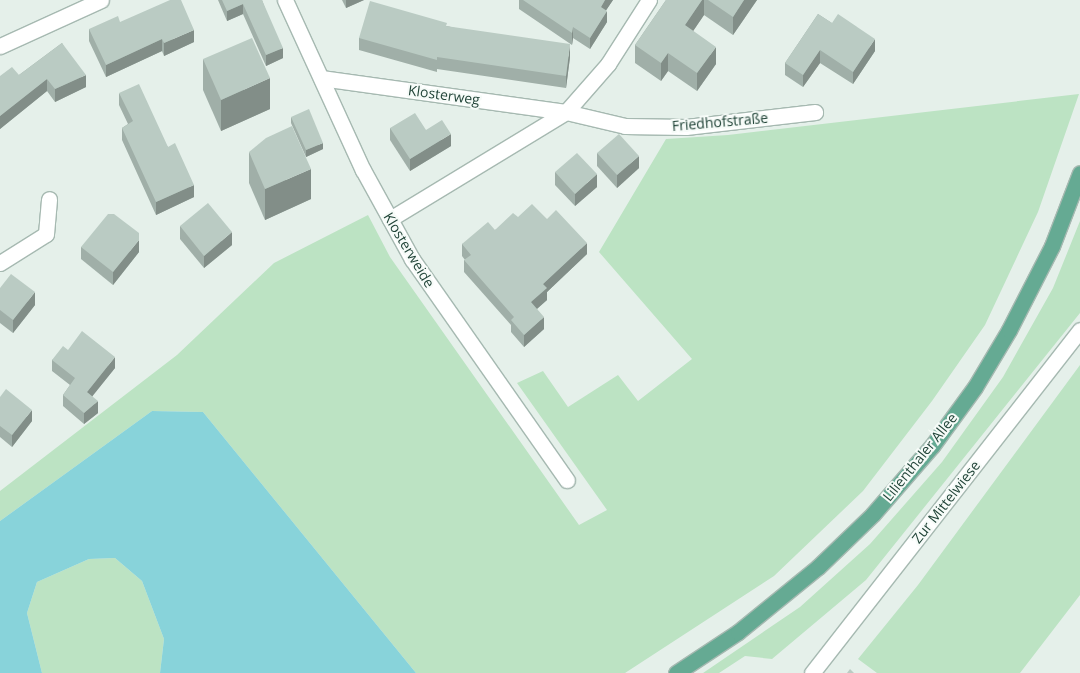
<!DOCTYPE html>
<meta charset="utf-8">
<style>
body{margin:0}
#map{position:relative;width:1080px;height:673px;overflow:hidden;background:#e5f0ea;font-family:"Open Sans",sans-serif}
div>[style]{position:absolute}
.green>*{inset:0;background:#bce3c3}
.water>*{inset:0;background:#88d3da}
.roads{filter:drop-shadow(1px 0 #a6b9b1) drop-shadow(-1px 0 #a6b9b1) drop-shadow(0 1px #a6b9b1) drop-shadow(0 -1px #a6b9b1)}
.minor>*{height:15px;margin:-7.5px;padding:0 7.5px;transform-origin:7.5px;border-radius:7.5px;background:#fff}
.major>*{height:15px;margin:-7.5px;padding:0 7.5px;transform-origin:7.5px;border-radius:7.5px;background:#65aa93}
.wall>*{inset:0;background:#a0afa8}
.shaded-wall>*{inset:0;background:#828e88}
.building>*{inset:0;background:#bacbc3}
span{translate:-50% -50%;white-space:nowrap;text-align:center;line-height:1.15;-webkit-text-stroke:4px #f6fbf8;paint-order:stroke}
.street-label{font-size:14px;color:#214438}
</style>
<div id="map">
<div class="green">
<div style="clip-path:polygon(1079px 94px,1038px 212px,985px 325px,932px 401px,863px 491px,774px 576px,625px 673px,416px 673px,203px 412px,152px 411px,0 521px,0 491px,177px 355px,274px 263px,368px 215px,390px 257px,579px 525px,607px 510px,517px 383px,543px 371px,568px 407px,618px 375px,638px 401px,692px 359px,599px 252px,666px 139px,728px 135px)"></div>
<div style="clip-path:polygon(1080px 221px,1080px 313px,866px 580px,772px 659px,745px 656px,719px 673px,703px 673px,800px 607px,870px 544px,942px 462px,1003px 377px,1053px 288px)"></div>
<div style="clip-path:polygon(1080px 365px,1080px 595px,1020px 673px,877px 673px,858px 659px,918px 585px)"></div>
<div style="clip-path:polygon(115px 558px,142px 581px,164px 639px,160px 673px,42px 673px,27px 613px,37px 582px,89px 559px)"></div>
</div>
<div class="water">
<div style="clip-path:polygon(152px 411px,203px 412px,416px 673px,160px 673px,164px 639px,142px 581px,115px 558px,89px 559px,37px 582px,27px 613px,42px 673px,0 673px,0 521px)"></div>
</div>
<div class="roads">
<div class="minor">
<div style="left:285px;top:0;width:187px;rotate:65.4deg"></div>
<div style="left:363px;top:170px;width:102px;rotate:61.2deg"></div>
<div style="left:412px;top:259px;width:270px;rotate:55deg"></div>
<div style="left:0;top:46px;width:111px;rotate:-24.5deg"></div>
<div style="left:321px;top:78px;width:247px;rotate:7.9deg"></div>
<div style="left:566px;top:112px;width:61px;rotate:13.3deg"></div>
<div style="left:625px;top:126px;width:61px;rotate:0.9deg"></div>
<div style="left:686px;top:127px;width:130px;rotate:-6.6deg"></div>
<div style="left:390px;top:219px;width:206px;rotate:-31.3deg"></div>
<div style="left:566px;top:112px;width:64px;rotate:-48.8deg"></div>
<div style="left:608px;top:64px;width:76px;rotate:-57.4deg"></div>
<div style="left:0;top:263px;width:54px;rotate:-32.2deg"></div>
<div style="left:46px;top:234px;width:35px;rotate:-85deg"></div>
<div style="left:812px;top:673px;width:435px;rotate:-52deg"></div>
</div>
<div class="major">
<div style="left:676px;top:673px;width:74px;rotate:-33.5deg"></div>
<div style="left:738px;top:632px;width:103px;rotate:-39.1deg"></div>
<div style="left:818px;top:567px;width:76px;rotate:-43.9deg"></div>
<div style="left:873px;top:514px;width:90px;rotate:-49.1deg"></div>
<div style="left:932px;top:446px;width:73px;rotate:-53.9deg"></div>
<div style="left:975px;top:387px;width:66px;rotate:-59.2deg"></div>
<div style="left:1009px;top:330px;width:94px;rotate:-62.9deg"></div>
<div style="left:1052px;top:246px;width:78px;rotate:-69deg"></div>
</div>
</div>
<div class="wall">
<div style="clip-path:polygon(218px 0,262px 0,283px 58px,266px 66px,243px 14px,227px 21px)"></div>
<div style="clip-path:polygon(342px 0,364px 0,346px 8px)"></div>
<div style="clip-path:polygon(519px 0,613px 0,606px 10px,607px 22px,590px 49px,573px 38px,572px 45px,519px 9px)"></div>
<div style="clip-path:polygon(666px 0,757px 0,733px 35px,704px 15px,693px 31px,716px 64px,697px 91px,668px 71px,661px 81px,635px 63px,635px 45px)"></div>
<div style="clip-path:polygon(818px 14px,875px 51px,853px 84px,820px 63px,803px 87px,785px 75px,785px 63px)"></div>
<div style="clip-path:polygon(447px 26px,570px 57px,566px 88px,437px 69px,437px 72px,359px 50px,359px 38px)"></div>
<div style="clip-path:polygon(89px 29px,194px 42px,164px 56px,162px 51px,106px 77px,89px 41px)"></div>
<div style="clip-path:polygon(62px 43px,86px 87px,55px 102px,47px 91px,0 129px,0 76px,19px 75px)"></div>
<div style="clip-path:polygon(203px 59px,270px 109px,221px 131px,203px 90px)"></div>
<div style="clip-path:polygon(119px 93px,168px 147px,194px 197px,156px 215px,122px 140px,122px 128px,128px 124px,119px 105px)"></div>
<div style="clip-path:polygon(291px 117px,323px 149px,306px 157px,291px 123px)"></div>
<div style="clip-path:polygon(390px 128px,426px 130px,451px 146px,410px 171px,390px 140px)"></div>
<div style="clip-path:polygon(249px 152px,311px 199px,265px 220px,249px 183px)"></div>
<div style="clip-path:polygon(597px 153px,639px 168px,617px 188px,597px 166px)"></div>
<div style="clip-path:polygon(555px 172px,597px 187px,575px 206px,555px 185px)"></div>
<div style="clip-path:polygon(518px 217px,547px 219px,587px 254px,547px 292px,547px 300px,537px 309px,544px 329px,524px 347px,511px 332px,511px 325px,464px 272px,464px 260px,465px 260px,462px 256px,462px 244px,495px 230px)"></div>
<div style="clip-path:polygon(180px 226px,232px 245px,204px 268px,180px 239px)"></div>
<div style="clip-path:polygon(81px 247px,139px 252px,113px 285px,81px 259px)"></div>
<div style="clip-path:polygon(0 288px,35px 305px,13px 333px,0 323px)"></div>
<div style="clip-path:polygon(68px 350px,115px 368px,92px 396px,98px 413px,84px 424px,63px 406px,63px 395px,70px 385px,52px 371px,52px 360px)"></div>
<div style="clip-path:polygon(0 397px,32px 421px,12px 447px,0 437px)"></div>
</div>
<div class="shaded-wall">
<div style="clip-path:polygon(346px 0,364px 0,346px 8px)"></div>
<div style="clip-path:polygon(605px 0,613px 0,601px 18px,601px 7px)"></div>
<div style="clip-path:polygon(702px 0,704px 0,704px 15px,685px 43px,685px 25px)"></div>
<div style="clip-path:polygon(744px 0,757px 0,733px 35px,733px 17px)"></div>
<div style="clip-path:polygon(243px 4px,243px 14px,227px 21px,227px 11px)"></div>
<div style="clip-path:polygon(607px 11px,607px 22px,590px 49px,590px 38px)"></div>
<div style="clip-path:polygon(573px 27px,573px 38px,572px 45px,572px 33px)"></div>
<div style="clip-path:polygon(194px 30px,194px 42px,164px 56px,164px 43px)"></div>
<div style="clip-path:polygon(162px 39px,162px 51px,106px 77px,106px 65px)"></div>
<div style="clip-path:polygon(875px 39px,875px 51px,853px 84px,853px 72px)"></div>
<div style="clip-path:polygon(570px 44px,570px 57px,566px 88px,566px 76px)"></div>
<div style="clip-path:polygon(716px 47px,716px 64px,697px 91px,697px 73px)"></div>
<div style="clip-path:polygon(283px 48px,283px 58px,266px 66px,266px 55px)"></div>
<div style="clip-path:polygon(820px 50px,820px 63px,803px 87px,803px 75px)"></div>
<div style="clip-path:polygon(668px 53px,668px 71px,661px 81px,661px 63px)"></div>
<div style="clip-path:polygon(86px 75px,86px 87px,55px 102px,55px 89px)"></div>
<div style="clip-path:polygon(270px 78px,270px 109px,221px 131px,221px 100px)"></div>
<div style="clip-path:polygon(47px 79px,47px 91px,0 129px,0 116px)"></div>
<div style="clip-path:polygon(451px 134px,451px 146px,410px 171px,410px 159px)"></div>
<div style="clip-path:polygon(323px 143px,323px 149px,306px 157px,306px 150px)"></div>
<div style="clip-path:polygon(639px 156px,639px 168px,617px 188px,617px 175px)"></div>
<div style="clip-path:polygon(311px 169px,311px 199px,265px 220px,265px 189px)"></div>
<div style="clip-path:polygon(597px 174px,597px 187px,575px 206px,575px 194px)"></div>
<div style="clip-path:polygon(194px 185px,194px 197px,156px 215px,156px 202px)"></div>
<div style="clip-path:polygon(232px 232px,232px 245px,204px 268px,204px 256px)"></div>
<div style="clip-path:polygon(139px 240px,139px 252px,113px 285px,113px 272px)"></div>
<div style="clip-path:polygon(587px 243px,587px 254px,547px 292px,547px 300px,531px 314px,531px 302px,543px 284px)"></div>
<div style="clip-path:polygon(35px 292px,35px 305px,13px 333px,13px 320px)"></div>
<div style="clip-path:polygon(544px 317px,544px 329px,524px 347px,524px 335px)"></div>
<div style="clip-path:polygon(115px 357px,115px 368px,87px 403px,87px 392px)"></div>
<div style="clip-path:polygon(98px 401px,98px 413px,84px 424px,84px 413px)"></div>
<div style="clip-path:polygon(32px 410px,32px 421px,12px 447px,12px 435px)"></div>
</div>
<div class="building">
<div style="clip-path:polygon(170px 0,181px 0,194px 30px,164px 43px,162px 39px,106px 65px,89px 29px,118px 16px,120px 22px)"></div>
<div style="clip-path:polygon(222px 0,262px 0,283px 48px,266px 55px,243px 4px,227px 11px)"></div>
<div style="clip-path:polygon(523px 0,605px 0,601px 7px,607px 11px,590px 38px,573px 27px,572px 33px)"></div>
<div style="clip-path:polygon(666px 0,702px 0,685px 25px,716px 47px,697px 73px,668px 53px,661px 63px,635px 45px)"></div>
<div style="clip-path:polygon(708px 0,744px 0,733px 17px)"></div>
<div style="clip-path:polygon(370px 1px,447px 23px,446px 26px,570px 44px,566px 76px,437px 57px,437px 60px,359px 38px)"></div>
<div style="clip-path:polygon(818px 14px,832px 23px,838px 14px,875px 39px,853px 72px,820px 50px,803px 75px,785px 63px)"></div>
<div style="clip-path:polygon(252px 38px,270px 78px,221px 100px,203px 59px)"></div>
<div style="clip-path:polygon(62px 43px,86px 75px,55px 89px,47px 79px,0 116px,0 76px,12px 67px,19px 75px)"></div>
<div style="clip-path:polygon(139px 84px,168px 147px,175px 143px,194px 185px,156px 202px,122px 128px,133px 121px,119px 93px)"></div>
<div style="clip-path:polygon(309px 109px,323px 143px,306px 150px,291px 117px)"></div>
<div style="clip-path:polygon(415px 113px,426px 130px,442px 120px,451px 134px,410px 159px,390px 128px)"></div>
<div style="clip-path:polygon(292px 126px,311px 169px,265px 189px,249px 152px,266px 138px)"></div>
<div style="clip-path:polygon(619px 134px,639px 156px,617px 175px,597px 153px)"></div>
<div style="clip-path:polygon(577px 153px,597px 174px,575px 194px,555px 172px)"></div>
<div style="clip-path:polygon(208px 203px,232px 232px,204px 256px,180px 226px)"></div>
<div style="clip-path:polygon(532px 204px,547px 219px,556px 210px,587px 243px,543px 284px,547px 288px,531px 302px,544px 317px,524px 335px,511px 320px,514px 317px,464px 260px,471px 255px,462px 244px,488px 222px,495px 230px,513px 213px,518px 217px)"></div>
<div style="clip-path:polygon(108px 214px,114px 214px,139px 233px,139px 240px,113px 272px,81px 247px)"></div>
<div style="clip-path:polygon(11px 274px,35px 292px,13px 320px,0 310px,0 288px)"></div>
<div style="clip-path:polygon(82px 331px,115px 357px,87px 392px,98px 401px,84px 413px,63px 395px,75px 378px,52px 360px,63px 346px,68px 350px)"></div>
<div style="clip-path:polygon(6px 389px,32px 410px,12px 435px,0 426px,0 397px)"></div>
<div style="clip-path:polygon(850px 669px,854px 673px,847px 673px)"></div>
</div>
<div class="street-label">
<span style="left:444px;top:95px;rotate:8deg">Klosterweg</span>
<span style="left:720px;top:122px;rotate:-5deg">Friedhofstraße</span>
<span style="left:409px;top:250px;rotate:59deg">Klosterweide</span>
<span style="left:920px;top:457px;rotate:-51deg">Lilienthaler Allee</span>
<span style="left:946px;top:502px;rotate:-52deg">Zur Mittelwiese</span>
</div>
</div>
